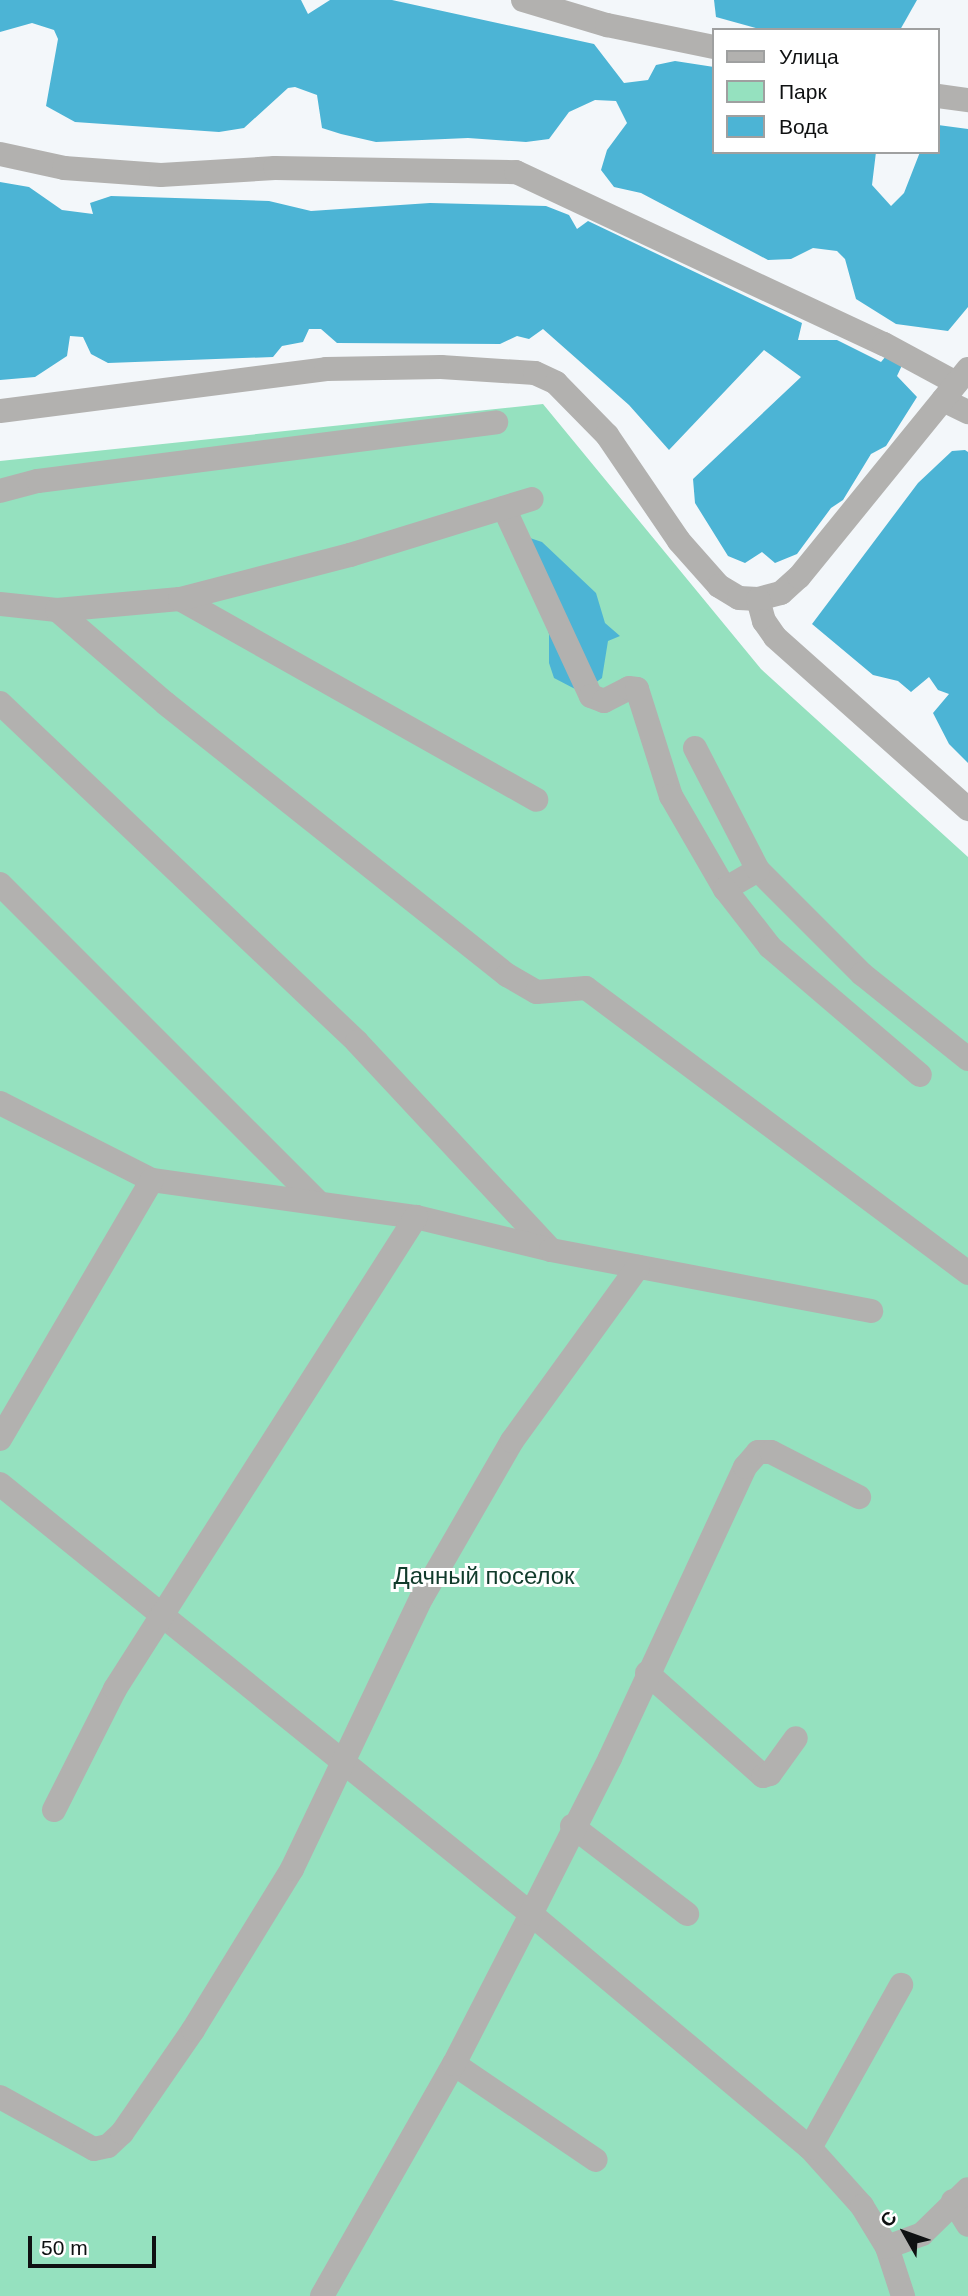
<!DOCTYPE html>
<meta charset="utf-8">
<style>
body{margin:0}
#map{position:relative;width:968px;height:2296px;overflow:hidden;background:#f3f7fa;font-family:Helvetica,sans-serif}
div>[style]{position:absolute}
.green>*{inset:0;background:#95e1bf}
.water>*{inset:0;background:#4cb4d5}
.minor>*{height:24px;margin:-12px;padding:0 12px;transform-origin:12px;border-radius:12px;background:#b2b1af}
span{translate:-50% -50%;white-space:nowrap;text-align:center;line-height:1.15;-webkit-text-stroke:6px #fff;paint-order:stroke}
.park-label{font-size:24px;color:#113b2b}
.legend{position:absolute;left:712px;top:28px;width:228px;height:126px;box-sizing:border-box;background:#fff;border:2px solid #9fa0a0;margin:0;padding:9px 12px;list-style:none;font-size:21px;color:#0f1112}
.legend li{display:flex;align-items:center;gap:14px;height:35px}
.legend b{width:35px;border:2px solid #9fa0a0}
.north{position:absolute;left:870px;top:2198px;width:70px;height:70px;-webkit-text-stroke:5px #fff;paint-order:stroke;rotate:310deg;font-size:19px;font-weight:700;line-height:28px;text-align:center;color:#0f1112}
.north::after{content:'';display:block;margin:auto;width:24px;height:32px;background:#0f1112;clip-path:polygon(50% 0,100% 100%,50% 72%,0 100%)}
.scale{position:absolute;left:28px;top:2236px;width:128px;height:32px;box-sizing:border-box;border:4px solid #0f1112;border-top:0;padding-left:9px;font-size:21px;line-height:24px;white-space:nowrap;color:#0f1112;-webkit-text-stroke:5px #fff;paint-order:stroke}
</style>
<div id="map">
<div class="green">
<div style="clip-path:polygon(543px 404px,761px 669px,968px 857px,968px 2296px,0 2296px,0 461px)"></div>
</div>
<div class="water">
<div style="clip-path:polygon(0 0,301px 0,308px 14px,330px 0,392px 0,594px 44px,624px 83px,648px 80px,656px 65px,675px 61px,714px 67px,714px 152px,876px 152px,872px 185px,891px 206px,904px 193px,920px 152px,938px 152px,938px 125px,968px 129px,968px 307px,948px 331px,896px 324px,856px 299px,845px 259px,837px 251px,813px 248px,791px 259px,768px 260px,641px 193px,614px 187px,601px 170px,607px 150px,627px 123px,616px 101px,595px 100px,569px 112px,549px 139px,526px 142px,468px 138px,376px 142px,341px 134px,322px 128px,317px 95px,295px 87px,288px 88px,244px 128px,219px 132px,75px 122px,46px 106px,58px 39px,54px 30px,32px 23px,0 32px)"></div>
<div style="clip-path:polygon(714px 0,917px 0,900px 30px,763px 30px,716px 17px)"></div>
<div style="clip-path:polygon(0 182px,29px 187px,62px 210px,93px 214px,90px 203px,111px 196px,269px 201px,311px 211px,430px 203px,546px 206px,569px 215px,577px 229px,588px 221px,802px 323px,798px 340px,837px 340px,881px 362px,891px 350px,904px 361px,897px 376px,917px 397px,886px 446px,871px 454px,843px 500px,831px 508px,797px 554px,775px 563px,762px 552px,745px 563px,728px 556px,695px 503px,693px 479px,801px 377px,764px 350px,669px 450px,629px 405px,543px 329px,529px 339px,517px 336px,500px 344px,337px 343px,321px 329px,309px 329px,303px 342px,282px 346px,273px 357px,108px 363px,91px 354px,83px 337px,70px 336px,67px 356px,35px 377px,0 380px)"></div>
<div style="clip-path:polygon(965px 450px,968px 452px,968px 763px,949px 744px,933px 713px,949px 694px,938px 690px,929px 677px,911px 692px,898px 681px,873px 675px,812px 624px,918px 483px,952px 451px)"></div>
<div style="clip-path:polygon(521px 535px,542px 542px,596px 593px,605px 623px,620px 636px,608px 641px,602px 678px,591px 686px,577px 690px,554px 678px,549px 663px,549px 634px)"></div>
</div>
<div class="minor">
<div style="left:523px;top:0;width:88px;rotate:16.6deg"></div>
<div style="left:607px;top:25px;width:109px;rotate:11.6deg"></div>
<div style="left:938px;top:96px;width:30px;rotate:8deg"></div>
<div style="left:0;top:154px;width:66px;rotate:12.3deg"></div>
<div style="left:64px;top:168px;width:97px;rotate:4.1deg"></div>
<div style="left:161px;top:175px;width:114px;rotate:-3.5deg"></div>
<div style="left:275px;top:168px;width:241px;rotate:1deg"></div>
<div style="left:516px;top:172px;width:406px;rotate:25.1deg"></div>
<div style="left:884px;top:344px;width:82px;rotate:28.4deg"></div>
<div style="left:943px;top:400px;width:28px;rotate:26deg"></div>
<div style="left:0;top:411px;width:329px;rotate:-7.3deg"></div>
<div style="left:326px;top:369px;width:115px;rotate:-1deg"></div>
<div style="left:441px;top:367px;width:94px;rotate:3.7deg"></div>
<div style="left:535px;top:373px;width:23px;rotate:25deg"></div>
<div style="left:556px;top:383px;width:73px;rotate:45.6deg"></div>
<div style="left:607px;top:435px;width:128px;rotate:55.8deg"></div>
<div style="left:679px;top:541px;width:60px;rotate:48.4deg"></div>
<div style="left:719px;top:586px;width:23px;rotate:31deg"></div>
<div style="left:739px;top:598px;width:19px;rotate:3deg"></div>
<div style="left:758px;top:599px;width:24px;rotate:-15deg"></div>
<div style="left:781px;top:593px;width:24px;rotate:-42deg"></div>
<div style="left:799px;top:577px;width:268px;rotate:-50.9deg"></div>
<div style="left:0;top:491px;width:39px;rotate:-15deg"></div>
<div style="left:38px;top:481px;width:462px;rotate:-7.3deg"></div>
<div style="left:504px;top:508px;width:207px;rotate:65.2deg"></div>
<div style="left:591px;top:696px;width:14px;rotate:21deg"></div>
<div style="left:604px;top:701px;width:28px;rotate:-27deg"></div>
<div style="left:629px;top:688px;width:8px;rotate:7deg"></div>
<div style="left:637px;top:689px;width:112px;rotate:72.4deg"></div>
<div style="left:671px;top:796px;width:108px;rotate:59.9deg"></div>
<div style="left:725px;top:889px;width:38px;rotate:-30deg"></div>
<div style="left:758px;top:870px;width:147px;rotate:45deg"></div>
<div style="left:862px;top:974px;width:136px;rotate:38.7deg"></div>
<div style="left:180px;top:599px;width:409px;rotate:29.4deg"></div>
<div style="left:758px;top:599px;width:23px;rotate:75deg"></div>
<div style="left:764px;top:621px;width:19px;rotate:55deg"></div>
<div style="left:775px;top:637px;width:259px;rotate:41.7deg"></div>
<div style="left:0;top:604px;width:57px;rotate:6deg"></div>
<div style="left:57px;top:610px;width:123px;rotate:-5.1deg"></div>
<div style="left:180px;top:599px;width:176px;rotate:-14.5deg"></div>
<div style="left:350px;top:555px;width:190px;rotate:-17.1deg"></div>
<div style="left:57px;top:610px;width:143px;rotate:40.7deg"></div>
<div style="left:165px;top:703px;width:437px;rotate:38.5deg"></div>
<div style="left:507px;top:975px;width:34px;rotate:30deg"></div>
<div style="left:537px;top:992px;width:49px;rotate:-4.7deg"></div>
<div style="left:586px;top:988px;width:477px;rotate:36.7deg"></div>
<div style="left:0;top:703px;width:492px;rotate:43.5deg"></div>
<div style="left:357px;top:1042px;width:284px;rotate:47deg"></div>
<div style="left:695px;top:748px;width:137px;rotate:62.7deg"></div>
<div style="left:0;top:884px;width:448px;rotate:45deg"></div>
<div style="left:725px;top:889px;width:73px;rotate:52.2deg"></div>
<div style="left:770px;top:947px;width:197px;rotate:40.5deg"></div>
<div style="left:0;top:1103px;width:170px;rotate:26.9deg"></div>
<div style="left:152px;top:1180px;width:267px;rotate:8deg"></div>
<div style="left:416px;top:1217px;width:139px;rotate:13.7deg"></div>
<div style="left:551px;top:1250px;width:326px;rotate:10.8deg"></div>
<div style="left:0;top:1439px;width:300px;rotate:-59.6deg"></div>
<div style="left:0;top:1484px;width:683px;rotate:39deg"></div>
<div style="left:531px;top:1914px;width:364px;rotate:40deg"></div>
<div style="left:810px;top:2148px;width:78px;rotate:48.1deg"></div>
<div style="left:862px;top:2206px;width:48px;rotate:58.6deg"></div>
<div style="left:887px;top:2247px;width:52px;rotate:71.9deg"></div>
<div style="left:647px;top:1673px;width:155px;rotate:41.6deg"></div>
<div style="left:763px;top:1776px;width:7px;rotate:-16deg"></div>
<div style="left:770px;top:1774px;width:44px;rotate:-54.2deg"></div>
<div style="left:54px;top:1810px;width:136px;rotate:-63.2deg"></div>
<div style="left:115px;top:1689px;width:560px;rotate:-57.47deg"></div>
<div style="left:572px;top:1826px;width:145px;rotate:37.4deg"></div>
<div style="left:454px;top:2064px;width:171px;rotate:34.1deg"></div>
<div style="left:0;top:2097px;width:107px;rotate:29deg"></div>
<div style="left:94px;top:2149px;width:14px;rotate:-12deg"></div>
<div style="left:108px;top:2146px;width:19px;rotate:-43deg"></div>
<div style="left:122px;top:2133px;width:125px;rotate:-55.4deg"></div>
<div style="left:193px;top:2030px;width:189px;rotate:-58.4deg"></div>
<div style="left:292px;top:1869px;width:301px;rotate:-64.5deg"></div>
<div style="left:422px;top:1597px;width:180px;rotate:-60deg"></div>
<div style="left:512px;top:1441px;width:215px;rotate:-54.1deg"></div>
<div style="left:810px;top:2148px;width:187px;rotate:-60.8deg"></div>
<div style="left:953px;top:2201px;width:28px;rotate:58deg"></div>
<div style="left:887px;top:2247px;width:37px;rotate:-20deg"></div>
<div style="left:922px;top:2234px;width:64px;rotate:-44.4deg"></div>
<div style="left:322px;top:2296px;width:267px;rotate:-60.4deg"></div>
<div style="left:454px;top:2064px;width:169px;rotate:-62.8deg"></div>
<div style="left:531px;top:1914px;width:175px;rotate:-63.1deg"></div>
<div style="left:610px;top:1758px;width:321px;rotate:-65.1deg"></div>
<div style="left:745px;top:1467px;width:20px;rotate:-49deg"></div>
<div style="left:758px;top:1452px;width:13px"></div>
<div style="left:771px;top:1452px;width:99px;rotate:27.1deg"></div>
</div>
<div class="park-label">
<span style="left:484px;top:1576px">Дачный поселок</span>
</div>
<ul class="legend">
<li><b style="height:9px;background:#b2b1af"></b>Улица</li>
<li><b style="height:19px;background:#95e1bf"></b>Парк</li>
<li><b style="height:19px;background:#4cb4d5"></b>Вода</li>
</ul>
<div class="north">С</div>
<div class="scale">50 m</div>
</div>
